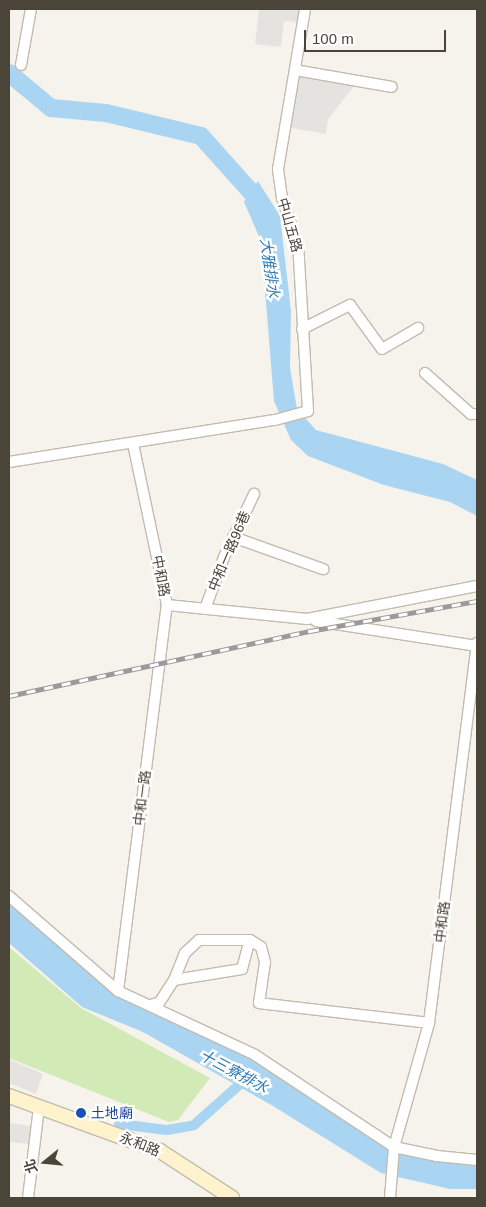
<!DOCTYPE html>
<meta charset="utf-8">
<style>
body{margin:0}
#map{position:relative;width:486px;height:1207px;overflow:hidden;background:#f6f3ec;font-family:Helvetica,"Noto Sans TC",sans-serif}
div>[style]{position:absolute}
.green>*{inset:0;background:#d2eab5}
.parking>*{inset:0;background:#e5e3e0}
.water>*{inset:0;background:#a9d4f2}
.canal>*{height:10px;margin:-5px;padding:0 5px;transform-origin:5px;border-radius:5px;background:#a9d4f2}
.river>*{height:18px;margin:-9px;padding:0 9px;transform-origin:9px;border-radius:9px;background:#a9d4f2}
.roads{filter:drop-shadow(1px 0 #c2bbae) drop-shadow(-1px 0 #c2bbae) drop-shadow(0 1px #c2bbae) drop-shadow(0 -1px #c2bbae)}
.minor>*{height:10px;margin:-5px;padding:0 5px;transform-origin:5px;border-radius:5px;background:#fff}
.secondary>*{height:14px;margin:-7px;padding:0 7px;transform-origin:7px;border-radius:7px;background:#fff3cd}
.rail>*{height:5px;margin-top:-2.5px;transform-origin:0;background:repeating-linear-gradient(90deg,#fff 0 9px,#9a9a9a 0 18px);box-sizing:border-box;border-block:1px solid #9a9a9a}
.dots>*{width:14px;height:14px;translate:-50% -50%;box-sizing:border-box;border:2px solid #fff;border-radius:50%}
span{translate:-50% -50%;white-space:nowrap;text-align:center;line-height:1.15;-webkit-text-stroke:5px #fff;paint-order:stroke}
.street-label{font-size:14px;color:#4b4439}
.transit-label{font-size:14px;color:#164399}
.left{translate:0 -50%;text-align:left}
.water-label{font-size:15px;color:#2e7ab2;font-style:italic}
.frame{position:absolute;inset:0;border:10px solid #4b4439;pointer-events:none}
.north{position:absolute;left:20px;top:1137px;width:50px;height:50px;-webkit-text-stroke:4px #fff;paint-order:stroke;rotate:253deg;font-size:14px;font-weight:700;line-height:20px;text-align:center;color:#4b4439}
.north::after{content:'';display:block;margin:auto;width:18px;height:22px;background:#4b4439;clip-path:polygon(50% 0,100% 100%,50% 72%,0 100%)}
.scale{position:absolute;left:304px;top:30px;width:142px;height:22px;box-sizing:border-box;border:2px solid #4b4439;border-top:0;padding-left:6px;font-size:15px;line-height:18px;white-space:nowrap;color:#4b4439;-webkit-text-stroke:4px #fff;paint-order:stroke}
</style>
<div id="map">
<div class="green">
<div style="clip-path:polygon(9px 947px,81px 1008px,210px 1078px,178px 1120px,169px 1122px,9px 1058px)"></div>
</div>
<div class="parking">
<div style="clip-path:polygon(259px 9px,299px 9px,298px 22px,284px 21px,281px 47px,255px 44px)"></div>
<div style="clip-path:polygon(300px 69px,359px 80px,328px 119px,326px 134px,291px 128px)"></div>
<div style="clip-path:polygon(9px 1059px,43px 1074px,36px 1094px,9px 1083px)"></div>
<div style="clip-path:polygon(9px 1123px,31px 1126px,29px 1144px,9px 1142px)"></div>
</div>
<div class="water">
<div style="clip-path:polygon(258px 181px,280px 216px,291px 311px,290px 368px,297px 409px,316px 430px,443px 464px,477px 480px,477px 516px,450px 502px,384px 485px,308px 456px,291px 440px,274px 401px,261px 241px,244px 202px)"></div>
<div style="clip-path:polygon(9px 902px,117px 995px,253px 1057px,386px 1148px,477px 1163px,477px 1189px,450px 1189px,381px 1173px,273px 1106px,143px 1032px,82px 1007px,9px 943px)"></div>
</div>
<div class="canal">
<div style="left:119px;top:1124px;width:48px;rotate:7.1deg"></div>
<div style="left:167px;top:1130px;width:27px;rotate:-10deg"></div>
<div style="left:194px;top:1125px;width:71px;rotate:-41.6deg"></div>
</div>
<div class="river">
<div style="left:9px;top:73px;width:55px;rotate:39.8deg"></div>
<div style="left:51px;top:108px;width:55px;rotate:5.2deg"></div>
<div style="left:106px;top:113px;width:98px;rotate:13.6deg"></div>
<div style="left:201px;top:136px;width:90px;rotate:48.2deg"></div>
<div style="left:261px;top:203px;width:9px;rotate:84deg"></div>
</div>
<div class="roads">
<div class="minor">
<div style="left:21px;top:65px;width:57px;rotate:-79.9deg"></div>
<div style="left:295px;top:70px;width:98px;rotate:9.9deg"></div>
<div style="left:302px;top:329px;width:54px;rotate:-26.6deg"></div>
<div style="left:350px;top:305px;width:54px;rotate:54deg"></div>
<div style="left:382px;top:349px;width:42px;rotate:-30.3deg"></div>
<div style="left:425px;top:373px;width:62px;rotate:41.7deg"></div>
<div style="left:471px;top:414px;width:6px"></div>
<div style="left:9px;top:462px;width:269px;rotate:-9deg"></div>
<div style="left:275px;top:420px;width:34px;rotate:-15deg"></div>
<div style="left:308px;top:411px;width:166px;rotate:-93.4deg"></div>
<div style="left:298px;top:245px;width:50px;rotate:-108.8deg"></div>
<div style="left:282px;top:198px;width:29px;rotate:-98deg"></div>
<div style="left:278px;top:169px;width:162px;rotate:-80.4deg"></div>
<div style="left:233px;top:537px;width:96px;rotate:19.6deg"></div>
<div style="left:167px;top:605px;width:141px;rotate:5.7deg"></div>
<div style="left:307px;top:619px;width:173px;rotate:-11deg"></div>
<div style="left:205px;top:609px;width:55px;rotate:-69.9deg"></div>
<div style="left:224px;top:557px;width:70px;rotate:-64.5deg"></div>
<div style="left:316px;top:621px;width:163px;rotate:8.8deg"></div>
<div style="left:9px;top:896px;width:145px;rotate:41.1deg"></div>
<div style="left:118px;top:991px;width:151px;rotate:25deg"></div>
<div style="left:255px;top:1055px;width:167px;rotate:33.5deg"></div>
<div style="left:394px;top:1147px;width:44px;rotate:11.8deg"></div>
<div style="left:437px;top:1156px;width:40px;rotate:5.7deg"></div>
<div style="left:174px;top:980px;width:29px;rotate:-68deg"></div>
<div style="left:185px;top:953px;width:19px;rotate:-43deg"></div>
<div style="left:199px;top:940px;width:51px"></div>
<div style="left:118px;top:991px;width:389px;rotate:-82.8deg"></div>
<div style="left:167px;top:605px;width:165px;rotate:-101.9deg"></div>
<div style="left:150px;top:1005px;width:9px;rotate:-13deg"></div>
<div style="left:159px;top:1003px;width:27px;rotate:-57deg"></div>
<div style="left:174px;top:980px;width:69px;rotate:-9.2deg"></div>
<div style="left:242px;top:969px;width:30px;rotate:-75deg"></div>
<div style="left:250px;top:940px;width:13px;rotate:32deg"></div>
<div style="left:261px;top:947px;width:16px;rotate:75deg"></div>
<div style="left:265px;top:962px;width:41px;rotate:98.3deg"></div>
<div style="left:259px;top:1003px;width:171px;rotate:6.7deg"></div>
<div style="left:28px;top:1198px;width:92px;rotate:-83.1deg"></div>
<div style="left:390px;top:1198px;width:51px;rotate:-85.5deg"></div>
<div style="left:394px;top:1147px;width:129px;rotate:-74.2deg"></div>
<div style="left:429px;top:1023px;width:383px;rotate:-82.8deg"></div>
</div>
<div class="secondary">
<div style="left:9px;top:1096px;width:161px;rotate:20deg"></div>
<div style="left:160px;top:1151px;width:86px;rotate:33.1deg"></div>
</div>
</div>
<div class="rail">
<div style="left:9px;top:696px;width:308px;rotate:-12.2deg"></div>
<div style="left:310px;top:631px;width:170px;rotate:-10.2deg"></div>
</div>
<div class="dots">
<div style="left:81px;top:1113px;background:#1a4fb4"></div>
</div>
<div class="street-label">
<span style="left:290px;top:225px;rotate:74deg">中山五路</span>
<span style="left:229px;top:551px;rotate:-67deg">中和一路96巷</span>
<span style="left:161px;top:576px;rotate:79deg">中和路</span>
<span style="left:142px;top:798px;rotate:-83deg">中和一路</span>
<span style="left:442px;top:922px;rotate:-83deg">中和路</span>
<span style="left:140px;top:1144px;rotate:21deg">永和路</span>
</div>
<div class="transit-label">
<span class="left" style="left:91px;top:1113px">土地廟</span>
</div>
<div class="water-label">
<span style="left:270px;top:268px;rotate:82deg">大雅排水</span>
<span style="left:234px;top:1071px;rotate:28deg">十三寮排水</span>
</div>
<div class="frame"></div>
<div class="north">北</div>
<div class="scale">100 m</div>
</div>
